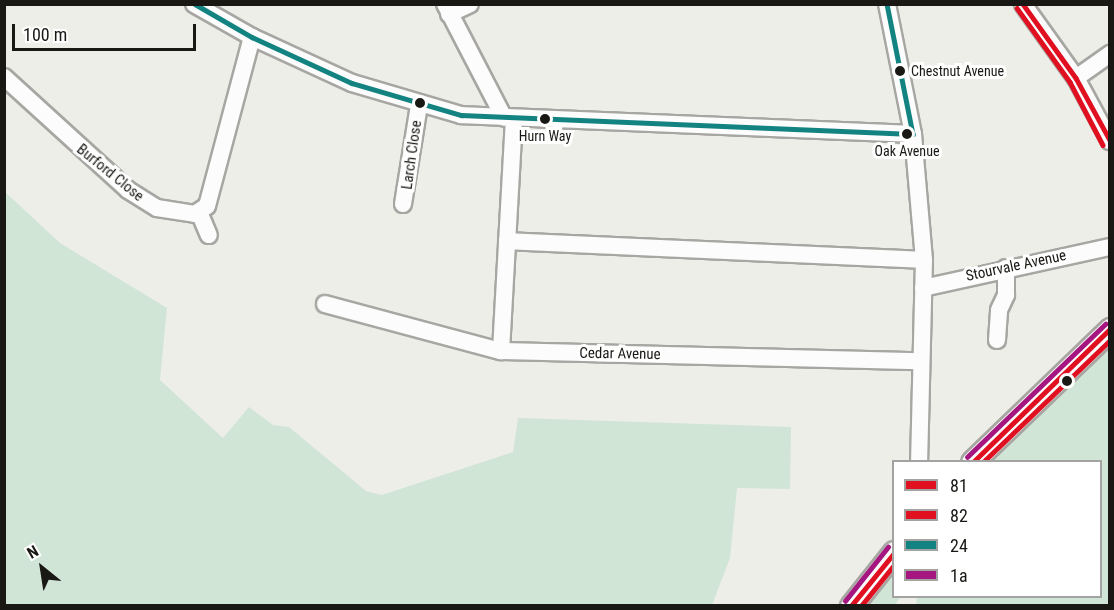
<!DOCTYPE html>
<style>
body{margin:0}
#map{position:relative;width:1114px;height:610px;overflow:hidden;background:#eeeee8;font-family:"Roboto Condensed",sans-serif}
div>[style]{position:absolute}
.green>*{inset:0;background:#d0e5d5}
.roads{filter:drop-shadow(2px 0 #a7a6a2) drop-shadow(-2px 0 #a7a6a2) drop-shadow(0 2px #a7a6a2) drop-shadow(0 -2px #a7a6a2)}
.minor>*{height:16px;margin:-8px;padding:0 8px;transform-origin:8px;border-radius:8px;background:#fcfcfc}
.major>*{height:21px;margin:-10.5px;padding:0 10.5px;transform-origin:10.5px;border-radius:10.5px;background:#fcfcfc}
.bus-1>*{height:4.5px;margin:-2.25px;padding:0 2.25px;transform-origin:2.25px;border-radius:2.25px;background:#e01021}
.bus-2>*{height:4.5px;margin:-2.25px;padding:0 2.25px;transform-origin:2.25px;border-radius:2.25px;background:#e01021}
.bus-3>*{height:4.5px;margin:-2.25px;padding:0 2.25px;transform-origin:2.25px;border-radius:2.25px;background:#128380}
.bus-4>*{height:4.5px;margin:-2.25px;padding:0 2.25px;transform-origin:2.25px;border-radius:2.25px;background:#a61680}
.dots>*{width:16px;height:16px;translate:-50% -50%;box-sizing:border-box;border:3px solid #fff;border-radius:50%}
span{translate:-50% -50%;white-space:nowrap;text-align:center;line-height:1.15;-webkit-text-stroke:6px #fff;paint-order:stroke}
.bus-label{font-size:14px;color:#191814}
.left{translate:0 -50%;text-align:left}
.street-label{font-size:15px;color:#191814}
.frame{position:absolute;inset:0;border:6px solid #191814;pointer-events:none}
.legend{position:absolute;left:892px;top:460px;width:210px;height:138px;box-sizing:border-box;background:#fff;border:2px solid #a3a3a1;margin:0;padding:8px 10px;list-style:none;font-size:18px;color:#191814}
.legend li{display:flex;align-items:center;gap:12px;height:30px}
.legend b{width:30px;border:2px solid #a3a3a1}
.north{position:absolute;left:12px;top:538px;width:60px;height:60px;-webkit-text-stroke:4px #fff;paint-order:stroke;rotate:330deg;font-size:16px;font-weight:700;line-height:24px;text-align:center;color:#191814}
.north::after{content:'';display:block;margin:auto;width:21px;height:27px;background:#191814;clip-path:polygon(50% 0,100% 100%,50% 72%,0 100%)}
.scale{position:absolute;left:12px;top:24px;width:184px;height:27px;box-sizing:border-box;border:3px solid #191814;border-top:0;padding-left:8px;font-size:18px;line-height:21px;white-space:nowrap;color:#191814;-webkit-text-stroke:4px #fff;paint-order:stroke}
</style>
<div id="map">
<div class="green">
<div style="clip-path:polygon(5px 192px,60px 243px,167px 308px,160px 380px,223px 438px,249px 407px,273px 425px,289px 427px,366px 491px,382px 495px,513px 452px,518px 418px,791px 427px,790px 489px,737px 488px,730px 558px,712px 605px,5px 605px)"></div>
<div style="clip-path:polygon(1109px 330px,1109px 605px,916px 606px,917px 596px,1100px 596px,1100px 462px,972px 461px)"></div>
<div style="clip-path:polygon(893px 567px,894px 596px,900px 597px,895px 605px,867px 603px)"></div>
</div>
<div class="roads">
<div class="minor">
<div style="left:194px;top:4px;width:67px;rotate:29.6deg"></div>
<div style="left:252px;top:37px;width:110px;rotate:24.7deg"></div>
<div style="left:352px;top:83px;width:114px;rotate:16.4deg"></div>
<div style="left:461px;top:115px;width:452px;rotate:2.4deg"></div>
<div style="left:445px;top:4px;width:128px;rotate:62.6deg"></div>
<div style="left:887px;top:4px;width:133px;rotate:78.7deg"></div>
<div style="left:913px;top:134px;width:126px;rotate:85deg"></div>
<div style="left:924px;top:260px;width:202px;rotate:91.4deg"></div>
<div style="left:1023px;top:4px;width:91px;rotate:54.4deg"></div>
<div style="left:1076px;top:78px;width:72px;rotate:61.6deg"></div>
<div style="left:449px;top:14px;width:23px;rotate:-25deg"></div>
<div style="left:4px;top:77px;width:168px;rotate:42.3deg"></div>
<div style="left:128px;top:190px;width:34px;rotate:32deg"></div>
<div style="left:157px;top:208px;width:38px;rotate:9deg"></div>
<div style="left:195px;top:214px;width:14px;rotate:-34deg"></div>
<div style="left:207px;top:206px;width:175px;rotate:-75.1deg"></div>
<div style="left:1076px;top:78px;width:42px;rotate:-35.2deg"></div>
<div style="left:403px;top:204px;width:100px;rotate:-80.8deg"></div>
<div style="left:199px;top:212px;width:25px;rotate:67deg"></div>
<div style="left:507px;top:241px;width:417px;rotate:2.6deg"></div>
<div style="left:923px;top:288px;width:191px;rotate:-12.4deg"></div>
<div style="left:325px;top:304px;width:182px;rotate:15deg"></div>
<div style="left:501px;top:351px;width:420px;rotate:1.4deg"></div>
<div style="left:997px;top:340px;width:30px;rotate:-86deg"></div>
<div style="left:999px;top:310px;width:17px;rotate:-65deg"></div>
<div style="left:1006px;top:295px;width:27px;rotate:-90deg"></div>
<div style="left:501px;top:351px;width:232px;rotate:-86.8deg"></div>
</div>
<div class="major">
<div style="left:972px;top:462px;width:192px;rotate:-43.9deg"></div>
<div style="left:851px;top:606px;width:69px;rotate:-51.5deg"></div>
</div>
</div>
<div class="bus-1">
<div style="left:1023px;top:4px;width:91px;rotate:54.4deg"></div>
<div style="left:1076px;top:78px;width:71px;rotate:61.3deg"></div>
<div style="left:973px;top:462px;width:191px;rotate:-44.2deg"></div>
<div style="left:851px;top:606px;width:68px;rotate:-50.9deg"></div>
</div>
<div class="bus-2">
<div style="left:1017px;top:8px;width:91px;rotate:54.4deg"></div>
<div style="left:1070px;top:82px;width:71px;rotate:62.4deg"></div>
<div style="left:983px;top:462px;width:176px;rotate:-43.8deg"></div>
<div style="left:861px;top:606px;width:53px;rotate:-51.2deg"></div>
</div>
<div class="bus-3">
<div style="left:195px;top:4px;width:66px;rotate:30.1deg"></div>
<div style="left:252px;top:37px;width:110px;rotate:24.7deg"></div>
<div style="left:352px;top:83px;width:114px;rotate:16.4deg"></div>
<div style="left:461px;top:115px;width:452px;rotate:2.4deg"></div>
<div style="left:887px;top:4px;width:133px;rotate:78.7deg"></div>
</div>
<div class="bus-4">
<div style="left:967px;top:457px;width:192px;rotate:-43.9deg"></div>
<div style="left:845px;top:601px;width:69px;rotate:-51.5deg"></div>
</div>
<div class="dots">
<div style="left:900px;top:71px;background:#191814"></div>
<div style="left:420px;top:103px;background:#191814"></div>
<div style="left:545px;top:119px;background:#191814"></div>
<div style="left:907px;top:134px;background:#191814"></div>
<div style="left:1067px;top:381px;background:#191814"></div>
</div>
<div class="bus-label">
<span class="left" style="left:911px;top:71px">Chestnut Avenue</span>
<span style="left:545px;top:136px">Hurn Way</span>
<span style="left:907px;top:151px">Oak Avenue</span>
</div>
<div class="street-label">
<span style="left:412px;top:155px;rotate:-82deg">Larch Close</span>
<span style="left:110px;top:173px;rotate:39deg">Burford Close</span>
<span style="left:1016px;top:266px;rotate:-12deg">Stourvale Avenue</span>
<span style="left:620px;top:354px;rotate:1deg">Cedar Avenue</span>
</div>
<div class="frame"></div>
<ul class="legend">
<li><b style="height:8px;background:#e01021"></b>81</li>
<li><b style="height:8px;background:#e01021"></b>82</li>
<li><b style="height:8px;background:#128380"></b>24</li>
<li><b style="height:8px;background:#a61680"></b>1a</li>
</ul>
<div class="north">N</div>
<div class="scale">100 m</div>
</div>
